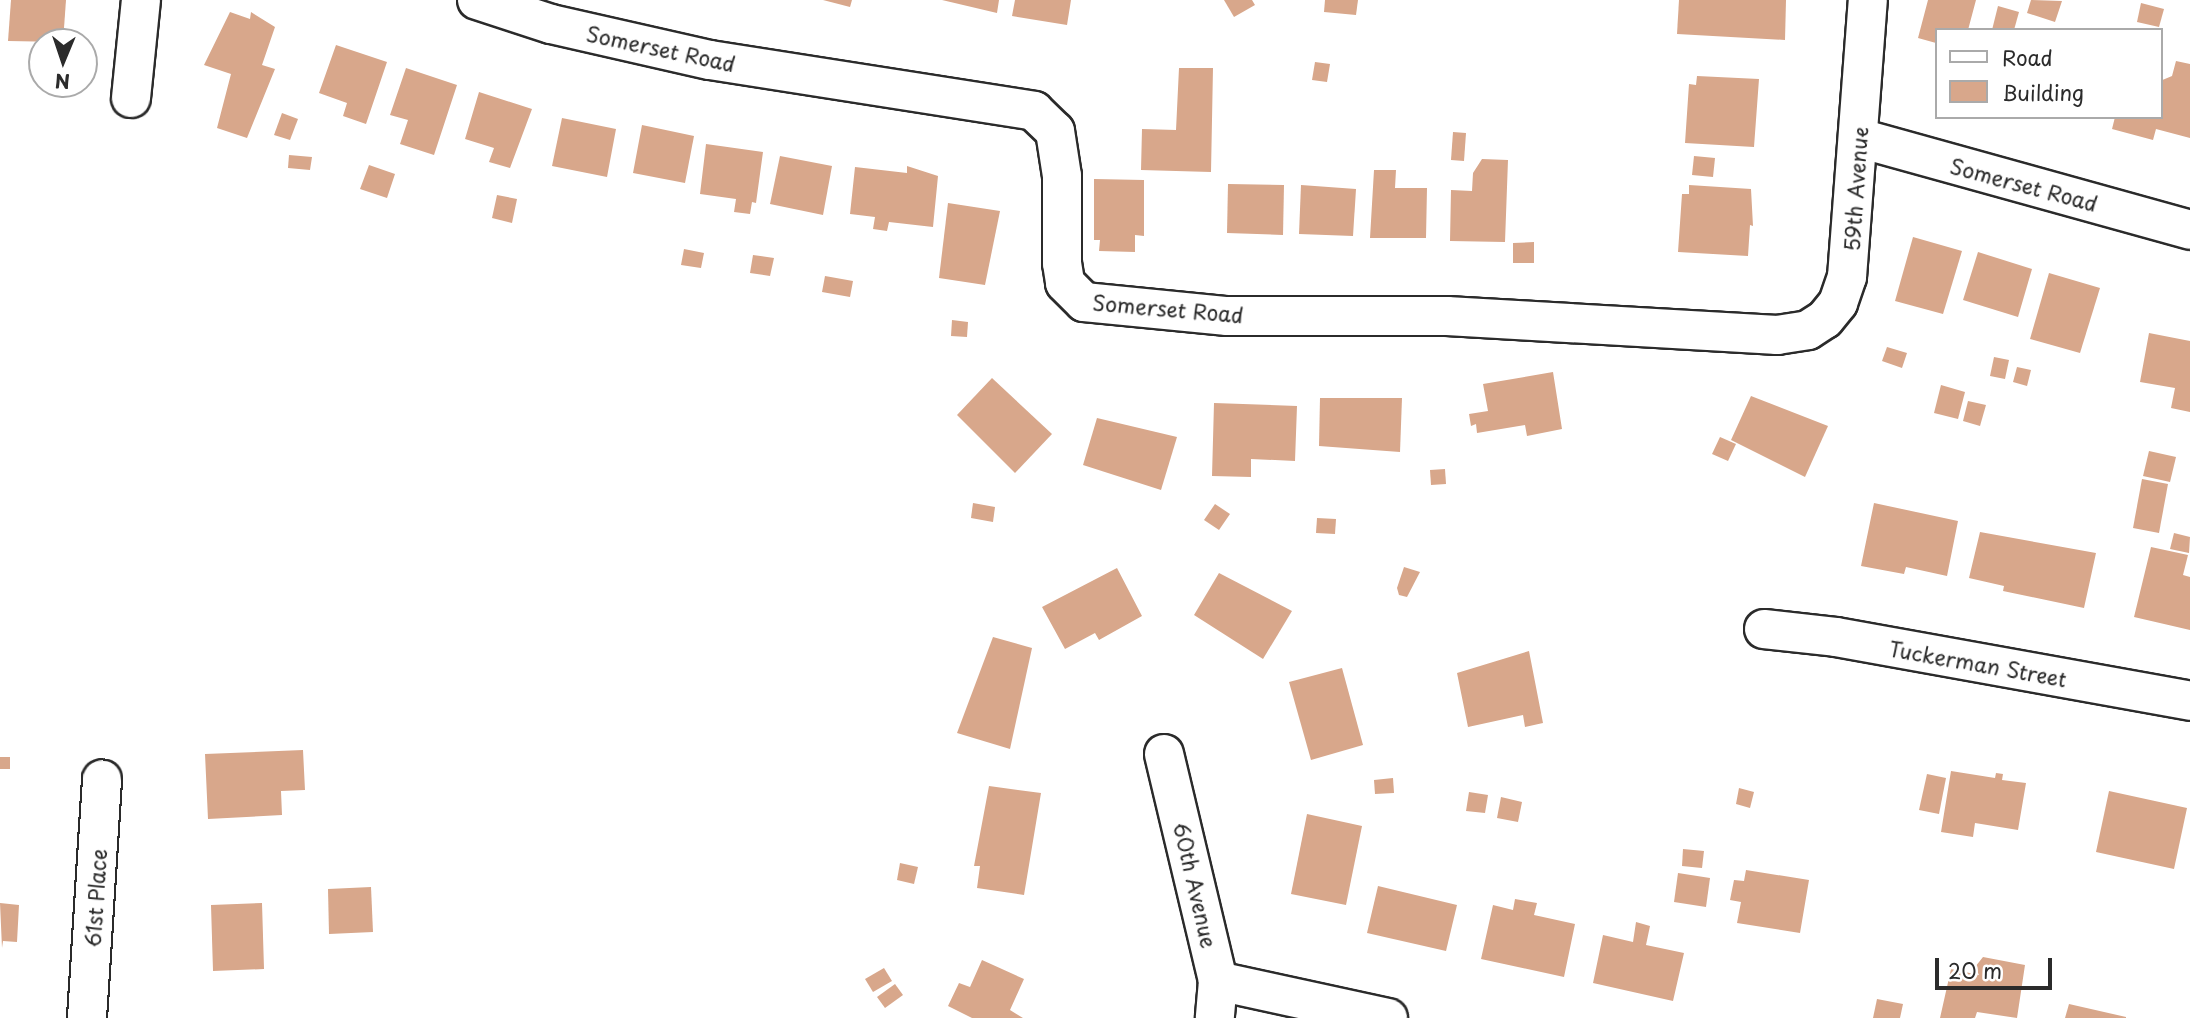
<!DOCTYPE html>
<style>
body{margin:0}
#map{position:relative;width:2190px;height:1018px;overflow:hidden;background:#fff;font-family:"Playpen Sans",sans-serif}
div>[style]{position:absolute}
.building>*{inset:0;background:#d8a78b}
.roads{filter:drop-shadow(2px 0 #2b2b2b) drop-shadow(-2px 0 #2b2b2b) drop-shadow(0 2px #2b2b2b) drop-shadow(0 -2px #2b2b2b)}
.minor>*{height:38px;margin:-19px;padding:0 19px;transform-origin:19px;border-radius:19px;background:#fff}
span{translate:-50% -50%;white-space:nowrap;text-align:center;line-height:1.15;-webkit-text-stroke:6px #fff;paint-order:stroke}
.street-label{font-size:21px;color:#2b2b2b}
.legend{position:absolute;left:1935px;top:28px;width:228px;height:91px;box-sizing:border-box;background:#fff;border:2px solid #aaa;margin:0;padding:9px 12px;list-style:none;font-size:21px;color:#2b2b2b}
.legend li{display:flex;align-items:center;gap:14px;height:35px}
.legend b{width:35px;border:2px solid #aaa}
.north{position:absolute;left:28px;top:28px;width:70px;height:70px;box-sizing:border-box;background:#fff;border:2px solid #aaa;border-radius:50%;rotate:182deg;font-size:19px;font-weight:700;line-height:28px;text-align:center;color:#2b2b2b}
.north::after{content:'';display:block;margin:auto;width:24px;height:32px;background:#2b2b2b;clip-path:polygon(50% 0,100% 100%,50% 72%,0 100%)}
.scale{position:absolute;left:1935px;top:958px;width:117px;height:32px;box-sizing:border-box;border:4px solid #2b2b2b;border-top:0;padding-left:9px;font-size:21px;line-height:24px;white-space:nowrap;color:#2b2b2b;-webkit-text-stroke:5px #fff;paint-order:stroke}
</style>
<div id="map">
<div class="building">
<div style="clip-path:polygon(11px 0,66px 0,63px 42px,8px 41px)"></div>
<div style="clip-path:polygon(823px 0,852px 0,850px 7px)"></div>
<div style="clip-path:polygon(942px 0,999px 0,997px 13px)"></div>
<div style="clip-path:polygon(1015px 0,1071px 0,1067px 25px,1012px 16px)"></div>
<div style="clip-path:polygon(1224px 0,1252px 0,1255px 5px,1234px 17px)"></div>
<div style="clip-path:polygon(1325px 0,1358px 0,1356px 15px,1324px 12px)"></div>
<div style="clip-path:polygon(1679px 0,1786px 0,1785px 40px,1677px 34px)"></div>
<div style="clip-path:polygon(1928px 0,1976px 0,1968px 30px,1936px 30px,1936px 43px,1918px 38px)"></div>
<div style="clip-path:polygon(2031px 0,2062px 1px,2055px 22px,2027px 13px)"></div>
<div style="clip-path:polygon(2141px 3px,2164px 9px,2159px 27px,2137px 22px)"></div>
<div style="clip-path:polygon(1998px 6px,2019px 12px,2014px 30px,1992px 30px)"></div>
<div style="clip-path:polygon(230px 12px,250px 19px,251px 12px,275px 27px,262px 65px,275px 69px,247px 138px,217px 128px,231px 74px,204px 65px)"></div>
<div style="clip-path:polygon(336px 45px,387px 62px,366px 124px,343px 116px,347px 103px,319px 93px)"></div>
<div style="clip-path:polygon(2176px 61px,2190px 64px,2190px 138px,2156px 129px,2153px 140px,2112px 129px,2115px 117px,2160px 117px,2160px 81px,2172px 76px)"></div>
<div style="clip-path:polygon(1315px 62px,1330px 64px,1327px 82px,1312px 80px)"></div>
<div style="clip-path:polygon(406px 68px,457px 85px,434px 155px,400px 144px,408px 120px,390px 115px)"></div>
<div style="clip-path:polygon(1179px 68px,1213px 68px,1211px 172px,1141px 170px,1142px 129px,1176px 130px)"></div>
<div style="clip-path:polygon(1697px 76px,1759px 79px,1754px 147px,1685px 143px,1689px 84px,1696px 85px)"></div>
<div style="clip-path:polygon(479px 92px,532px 109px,510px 168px,489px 162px,494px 148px,465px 139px)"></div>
<div style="clip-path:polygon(282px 113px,298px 119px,290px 140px,274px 135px)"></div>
<div style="clip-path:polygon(562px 118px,616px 129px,607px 177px,552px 166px)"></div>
<div style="clip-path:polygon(642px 125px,694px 136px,685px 183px,633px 173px)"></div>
<div style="clip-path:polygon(1453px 132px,1466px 133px,1464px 161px,1451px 160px)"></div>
<div style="clip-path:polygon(706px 144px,763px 152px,756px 203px,752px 202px,750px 214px,734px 212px,736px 199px,700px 194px)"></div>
<div style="clip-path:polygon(289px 155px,312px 157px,310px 170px,288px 168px)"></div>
<div style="clip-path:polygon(780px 156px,832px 166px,823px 215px,770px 204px)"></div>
<div style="clip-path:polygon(1694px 156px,1715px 158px,1713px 177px,1692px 175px)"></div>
<div style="clip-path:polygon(1482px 159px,1508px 160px,1505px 242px,1450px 241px,1451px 190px,1472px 191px,1473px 173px)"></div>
<div style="clip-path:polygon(369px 165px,395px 174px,387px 198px,360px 189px)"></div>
<div style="clip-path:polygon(907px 166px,938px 176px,933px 227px,889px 222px,887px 231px,873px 229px,875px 217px,850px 214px,855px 167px,907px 173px)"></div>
<div style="clip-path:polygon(1374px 170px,1396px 170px,1395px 188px,1427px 188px,1426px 238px,1370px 238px)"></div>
<div style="clip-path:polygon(1094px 179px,1144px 180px,1144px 236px,1135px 235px,1135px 252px,1099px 251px,1100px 240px,1094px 240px)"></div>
<div style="clip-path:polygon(1228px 184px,1284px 185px,1283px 235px,1227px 233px)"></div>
<div style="clip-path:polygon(1301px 185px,1356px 189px,1353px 236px,1299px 234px)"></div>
<div style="clip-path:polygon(1689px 185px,1751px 189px,1753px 226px,1750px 225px,1748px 256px,1678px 252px,1682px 194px,1689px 194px)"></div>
<div style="clip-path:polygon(497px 195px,517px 199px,512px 223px,492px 218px)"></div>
<div style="clip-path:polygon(948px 203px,1000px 211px,985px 285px,939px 278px)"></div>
<div style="clip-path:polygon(1913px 237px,1962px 251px,1943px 314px,1895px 301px)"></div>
<div style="clip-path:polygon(1534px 242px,1534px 263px,1513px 263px,1513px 243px)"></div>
<div style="clip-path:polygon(684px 249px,704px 253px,701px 268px,681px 265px)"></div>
<div style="clip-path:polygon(1978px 252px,2032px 269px,2018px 317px,1963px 300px)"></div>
<div style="clip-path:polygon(753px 255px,774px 258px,770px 276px,750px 273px)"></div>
<div style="clip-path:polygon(2049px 273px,2100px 288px,2080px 353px,2030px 339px)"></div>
<div style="clip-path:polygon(825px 276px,853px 281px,850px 297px,822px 292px)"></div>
<div style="clip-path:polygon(952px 320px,968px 322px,967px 337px,951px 336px)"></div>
<div style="clip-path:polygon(2149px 333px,2190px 341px,2190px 412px,2171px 408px,2175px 388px,2140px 382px)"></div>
<div style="clip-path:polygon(1887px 347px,1907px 353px,1902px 368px,1882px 361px)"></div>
<div style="clip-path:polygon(1994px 357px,2009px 360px,2005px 379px,1990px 376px)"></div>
<div style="clip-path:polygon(2017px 367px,2031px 370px,2027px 386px,2013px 382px)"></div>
<div style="clip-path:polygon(1553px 372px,1562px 429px,1527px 436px,1525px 425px,1477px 433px,1476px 424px,1471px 426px,1469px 414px,1488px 411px,1483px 384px)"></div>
<div style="clip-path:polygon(992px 378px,1052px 434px,1015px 473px,957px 415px)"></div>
<div style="clip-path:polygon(1941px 385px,1965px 392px,1958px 419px,1934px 413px)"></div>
<div style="clip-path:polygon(1751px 396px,1828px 426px,1805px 477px,1731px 440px)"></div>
<div style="clip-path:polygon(1320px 398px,1402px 398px,1400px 452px,1319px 446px)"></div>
<div style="clip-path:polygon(1968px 401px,1986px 405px,1980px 426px,1963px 421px)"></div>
<div style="clip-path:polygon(1214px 403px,1297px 406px,1295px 461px,1251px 459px,1251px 477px,1212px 476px)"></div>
<div style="clip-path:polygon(1097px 418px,1177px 437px,1161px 490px,1083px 465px)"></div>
<div style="clip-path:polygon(1720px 437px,1736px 444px,1728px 461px,1712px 454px)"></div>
<div style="clip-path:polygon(2149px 451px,2176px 457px,2170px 482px,2143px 476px)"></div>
<div style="clip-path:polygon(1445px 469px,1446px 484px,1431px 485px,1430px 470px)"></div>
<div style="clip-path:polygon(2142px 479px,2168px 484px,2159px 533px,2133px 528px)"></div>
<div style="clip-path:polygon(973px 503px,995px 507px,993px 522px,971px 518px)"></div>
<div style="clip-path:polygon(1874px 503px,1958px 521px,1947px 576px,1906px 567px,1904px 574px,1861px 566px)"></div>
<div style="clip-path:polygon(1215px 504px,1230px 514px,1219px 530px,1204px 520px)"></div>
<div style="clip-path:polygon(1317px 518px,1336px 519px,1335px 534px,1316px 533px)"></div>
<div style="clip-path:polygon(1980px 532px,2096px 553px,2084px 608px,2003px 591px,2004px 586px,1969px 578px)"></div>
<div style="clip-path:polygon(2174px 533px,2190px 537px,2189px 553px,2170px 549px)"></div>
<div style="clip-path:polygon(2151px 547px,2188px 555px,2183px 575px,2190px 577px,2190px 630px,2134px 617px)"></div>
<div style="clip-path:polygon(1404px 567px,1420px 572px,1407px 597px,1399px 595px,1397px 588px)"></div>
<div style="clip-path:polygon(1117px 568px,1142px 616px,1099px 640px,1095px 633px,1065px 649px,1042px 607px)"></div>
<div style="clip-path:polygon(1219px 573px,1292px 611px,1263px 659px,1194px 615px)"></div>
<div style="clip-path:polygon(993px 637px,1032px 648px,1010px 749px,957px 733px)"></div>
<div style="clip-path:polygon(1529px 651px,1543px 723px,1525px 727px,1523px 715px,1468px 727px,1457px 673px)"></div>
<div style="clip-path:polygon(1342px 668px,1363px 745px,1311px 760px,1289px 682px)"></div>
<div style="clip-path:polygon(303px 750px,305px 790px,281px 791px,282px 815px,208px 819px,205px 754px)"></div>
<div style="clip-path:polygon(0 757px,10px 757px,10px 769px,0 769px)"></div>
<div style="clip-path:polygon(1951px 771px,1995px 778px,1996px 773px,2003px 774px,2002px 780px,2026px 783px,2018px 830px,1975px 823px,1973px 837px,1941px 832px)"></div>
<div style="clip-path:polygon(1927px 774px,1946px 778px,1939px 814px,1919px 810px)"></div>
<div style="clip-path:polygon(1393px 778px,1394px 793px,1375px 794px,1374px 780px)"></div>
<div style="clip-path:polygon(989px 786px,1041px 793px,1024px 895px,977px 888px,980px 866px,974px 866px)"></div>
<div style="clip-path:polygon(1739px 788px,1754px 792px,1750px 808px,1736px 804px)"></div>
<div style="clip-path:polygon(2109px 791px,2187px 808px,2174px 869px,2096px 852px)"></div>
<div style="clip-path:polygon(1469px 792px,1488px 795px,1485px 813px,1466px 811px)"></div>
<div style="clip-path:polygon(1501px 797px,1522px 802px,1518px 822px,1497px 818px)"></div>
<div style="clip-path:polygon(1307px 814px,1362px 826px,1346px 905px,1291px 894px)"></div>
<div style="clip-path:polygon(1683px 849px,1704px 851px,1702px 868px,1682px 866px)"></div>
<div style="clip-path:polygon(900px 863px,918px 867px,914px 884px,897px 880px)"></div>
<div style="clip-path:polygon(1746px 870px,1809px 880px,1800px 933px,1737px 923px,1741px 902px,1730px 900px,1734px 880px,1744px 881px)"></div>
<div style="clip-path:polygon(1678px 873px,1710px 878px,1706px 907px,1674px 902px)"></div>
<div style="clip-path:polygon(1378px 886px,1457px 905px,1446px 951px,1367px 933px)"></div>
<div style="clip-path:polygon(371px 887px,373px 932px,329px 934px,328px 889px)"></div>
<div style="clip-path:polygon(1515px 899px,1537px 903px,1534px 915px,1575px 924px,1564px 977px,1481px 959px,1493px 905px,1513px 910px)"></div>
<div style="clip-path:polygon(0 903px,19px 905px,17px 942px,3px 941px,2px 948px)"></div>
<div style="clip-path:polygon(262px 903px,264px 969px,213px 971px,211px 905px)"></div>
<div style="clip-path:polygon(1636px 922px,1650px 926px,1646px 945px,1684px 953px,1673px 1001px,1593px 983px,1603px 935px,1633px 942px)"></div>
<div style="clip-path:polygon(1983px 957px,2025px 965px,2017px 1018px,1977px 1012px,1975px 1018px,1940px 1018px,1951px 969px,1979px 975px,1975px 967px)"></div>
<div style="clip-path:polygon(982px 960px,1024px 979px,1010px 1010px,1023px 1018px,972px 1018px,948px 1006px,959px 983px,970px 987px)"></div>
<div style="clip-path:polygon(884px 968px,892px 981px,873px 992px,865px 979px)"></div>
<div style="clip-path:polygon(895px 984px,903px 995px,885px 1008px,877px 997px)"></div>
<div style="clip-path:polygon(1877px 999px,1903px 1004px,1900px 1018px,1873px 1018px)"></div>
<div style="clip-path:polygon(2069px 1004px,2126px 1017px,2126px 1018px,2065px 1018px)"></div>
</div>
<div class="roads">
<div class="minor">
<div style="left:477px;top:0;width:78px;rotate:18deg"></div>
<div style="left:551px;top:24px;width:163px;rotate:12.8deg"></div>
<div style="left:710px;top:60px;width:328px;rotate:8.9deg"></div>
<div style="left:1034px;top:111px;width:29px;rotate:44deg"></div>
<div style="left:1055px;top:131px;width:46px;rotate:81.2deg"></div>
<div style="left:1062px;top:176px;width:87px;rotate:90deg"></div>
<div style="left:1062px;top:263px;width:20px;rotate:81deg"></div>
<div style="left:1065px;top:283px;width:27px;rotate:45deg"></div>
<div style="left:1084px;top:302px;width:144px;rotate:5.6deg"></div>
<div style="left:1227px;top:316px;width:220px"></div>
<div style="left:1447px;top:316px;width:331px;rotate:3.3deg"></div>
<div style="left:1777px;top:335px;width:31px;rotate:-9deg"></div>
<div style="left:1808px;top:330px;width:20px;rotate:-33deg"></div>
<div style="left:1825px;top:319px;width:21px;rotate:-51deg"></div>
<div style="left:1838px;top:303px;width:28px;rotate:-71deg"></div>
<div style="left:1847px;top:277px;width:278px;rotate:-85.7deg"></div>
<div style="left:131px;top:98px;width:99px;rotate:-84.2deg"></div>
<div style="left:1859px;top:138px;width:344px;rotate:15.5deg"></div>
<div style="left:1764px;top:629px;width:72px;rotate:6.3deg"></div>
<div style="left:1836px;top:637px;width:360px;rotate:10.2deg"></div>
<div style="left:1164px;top:754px;width:233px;rotate:76.6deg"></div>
<div style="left:1218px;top:981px;width:37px;rotate:95deg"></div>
<div style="left:1218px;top:981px;width:174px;rotate:12.3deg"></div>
<div style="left:87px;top:1018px;width:239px;rotate:-86.4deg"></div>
</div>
</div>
<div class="street-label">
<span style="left:661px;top:48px;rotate:12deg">Somerset Road</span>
<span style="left:2024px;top:184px;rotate:15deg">Somerset Road</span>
<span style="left:1855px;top:189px;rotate:-86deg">59th Avenue</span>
<span style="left:1168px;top:308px;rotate:5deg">Somerset Road</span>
<span style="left:1978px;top:663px;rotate:10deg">Tuckerman Street</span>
<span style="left:1196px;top:885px;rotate:77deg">60th Avenue</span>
<span style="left:95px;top:898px;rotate:-86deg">61st Place</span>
</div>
<ul class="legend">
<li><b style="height:9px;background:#fff"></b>Road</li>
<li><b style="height:19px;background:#d8a78b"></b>Building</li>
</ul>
<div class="north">N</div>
<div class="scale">20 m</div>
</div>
